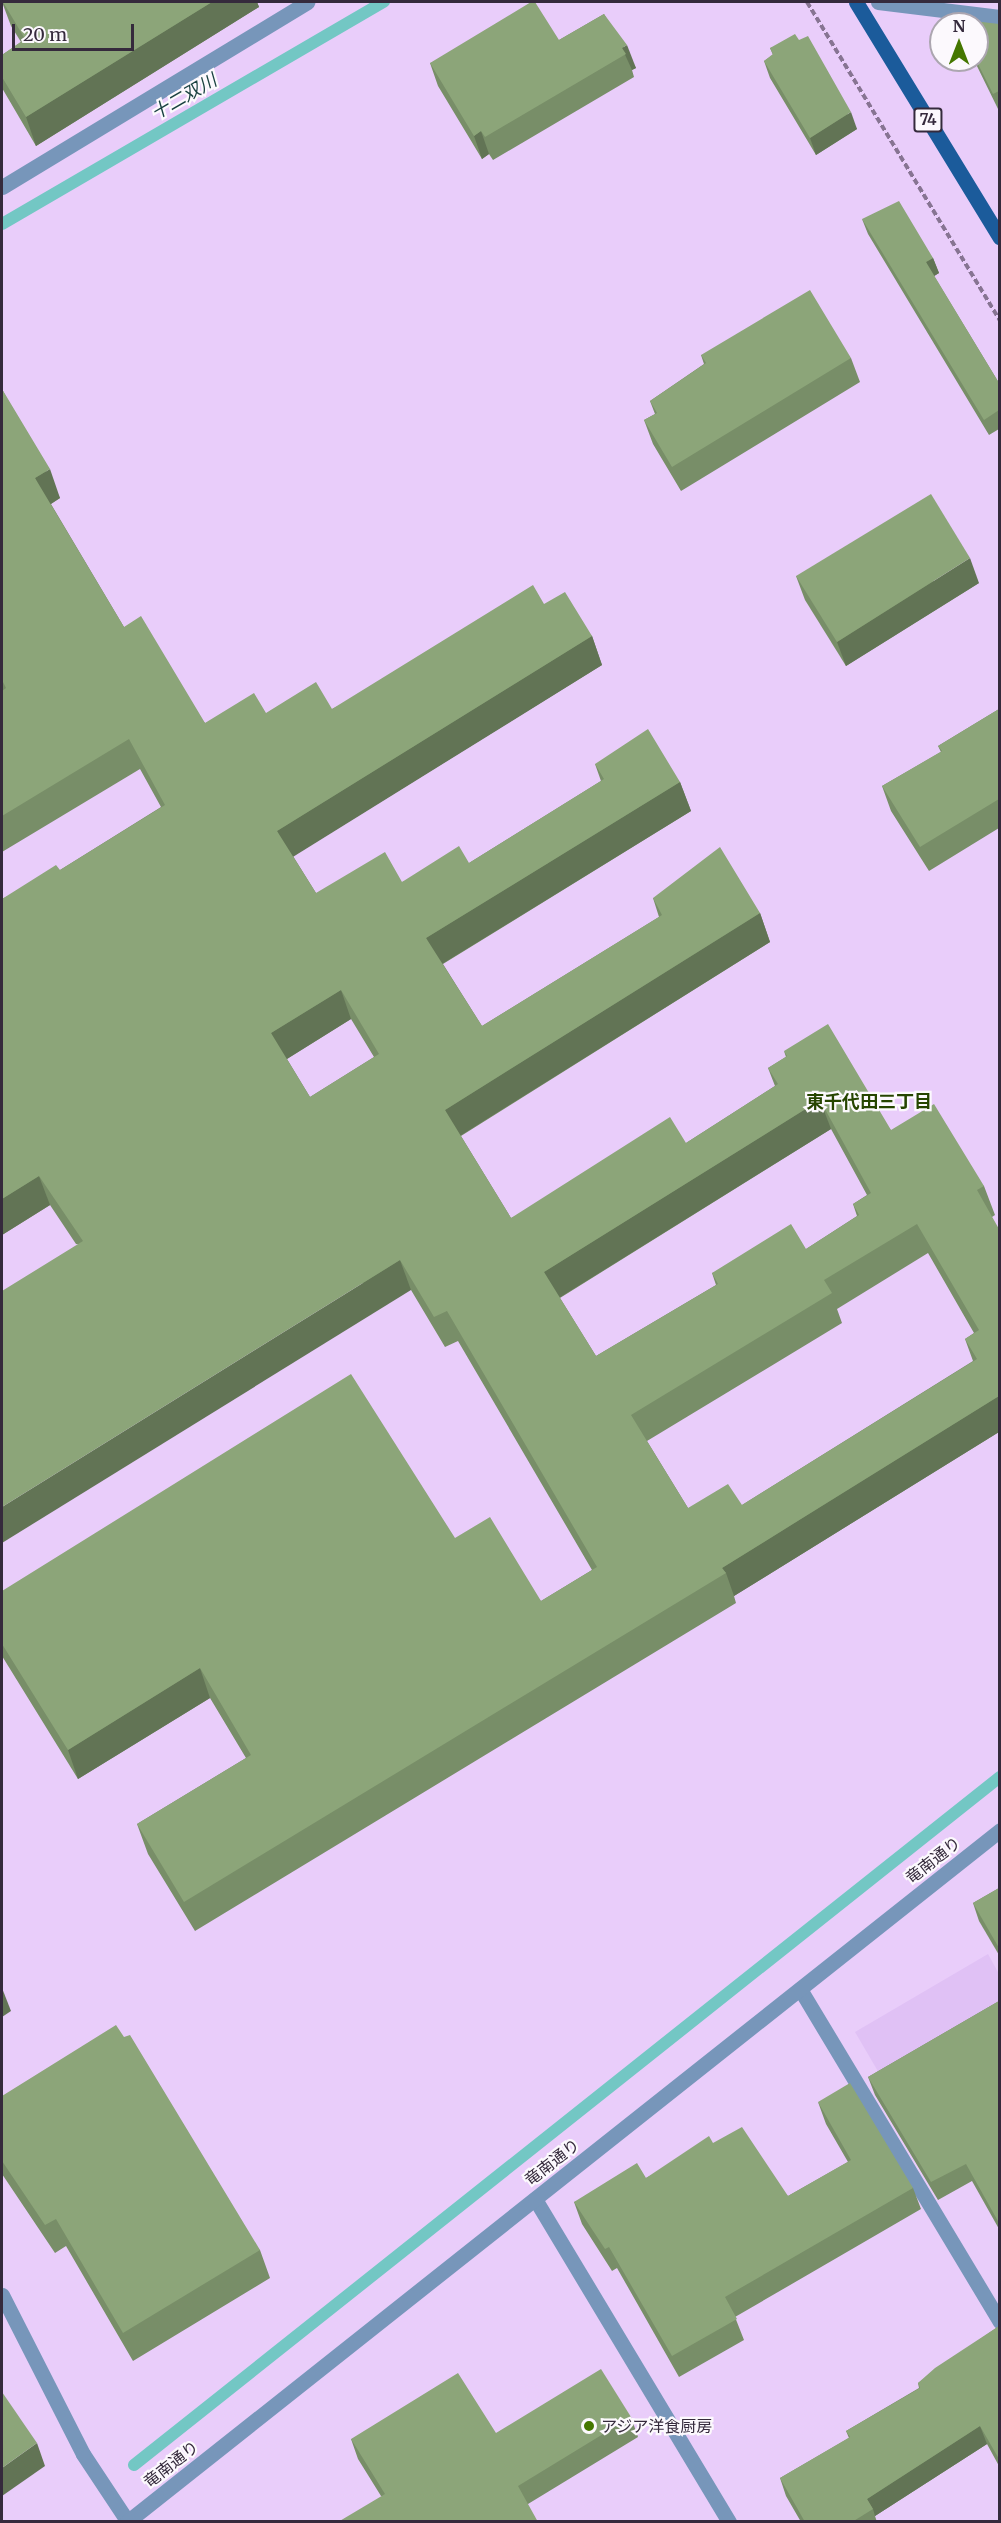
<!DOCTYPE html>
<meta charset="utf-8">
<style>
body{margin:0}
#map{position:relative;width:1001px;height:2523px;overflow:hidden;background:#e9cdfa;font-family:Merriweather,"Noto Sans JP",serif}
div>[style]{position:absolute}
.built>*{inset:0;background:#e0c1f5}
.stream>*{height:12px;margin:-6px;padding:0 6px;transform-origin:6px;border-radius:6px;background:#73c7c4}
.path>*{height:4px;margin-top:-2px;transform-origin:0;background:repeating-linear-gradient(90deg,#877492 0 6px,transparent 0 9px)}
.minor>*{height:15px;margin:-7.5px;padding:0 7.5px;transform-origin:7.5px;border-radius:7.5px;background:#7796ba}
.major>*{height:15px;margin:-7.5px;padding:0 7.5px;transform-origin:7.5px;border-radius:7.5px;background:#1b5b9b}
.wall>*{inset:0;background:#788e68}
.shaded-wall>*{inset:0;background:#627455}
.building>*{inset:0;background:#8ca579}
.dots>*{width:16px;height:16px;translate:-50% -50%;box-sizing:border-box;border:3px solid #fcf9fd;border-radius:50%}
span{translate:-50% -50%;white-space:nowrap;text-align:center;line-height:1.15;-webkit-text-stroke:4.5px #fcf9fd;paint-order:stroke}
.shield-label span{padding:2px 4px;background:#fcf9fd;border:2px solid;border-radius:4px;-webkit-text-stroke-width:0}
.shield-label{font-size:15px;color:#352a3c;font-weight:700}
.street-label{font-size:16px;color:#352a3c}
.poi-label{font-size:16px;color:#352a3c}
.left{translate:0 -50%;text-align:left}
.water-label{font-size:18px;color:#1a4241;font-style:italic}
.neighbourhood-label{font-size:18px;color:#264500;font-weight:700}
.frame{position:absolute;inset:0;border:3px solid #352a3c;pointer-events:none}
.north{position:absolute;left:929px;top:12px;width:60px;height:60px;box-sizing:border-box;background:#fcf9fd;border:2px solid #aca6b0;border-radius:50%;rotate:0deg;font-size:16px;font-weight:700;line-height:24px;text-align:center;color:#352a3c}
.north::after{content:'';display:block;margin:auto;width:21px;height:27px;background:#457700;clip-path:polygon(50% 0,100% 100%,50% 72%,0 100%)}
.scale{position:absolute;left:12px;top:24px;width:122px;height:27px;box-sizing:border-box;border:3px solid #352a3c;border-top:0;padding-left:8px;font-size:18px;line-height:21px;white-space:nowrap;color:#352a3c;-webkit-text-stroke:4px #fcf9fd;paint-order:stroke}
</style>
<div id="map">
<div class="built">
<div style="clip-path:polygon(988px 1954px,999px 1974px,999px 2019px,886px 2085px,855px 2032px)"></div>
</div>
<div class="stream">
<div style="left:2px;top:224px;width:442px;rotate:-30.2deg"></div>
<div style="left:134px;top:2465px;width:1106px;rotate:-38.47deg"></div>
</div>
<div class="path">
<div style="left:807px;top:2px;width:373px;rotate:58.8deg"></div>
</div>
<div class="minor">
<div style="left:878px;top:2px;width:123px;rotate:7deg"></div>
<div style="left:2px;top:187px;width:357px;rotate:-31.2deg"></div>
<div style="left:800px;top:1989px;width:388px;rotate:59deg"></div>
<div style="left:535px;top:2199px;width:377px;rotate:59deg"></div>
<div style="left:2px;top:2295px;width:178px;rotate:63deg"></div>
<div style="left:83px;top:2454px;width:82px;rotate:56.5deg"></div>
<div style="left:127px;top:2522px;width:1114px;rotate:-38.4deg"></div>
</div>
<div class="major">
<div style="left:856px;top:2px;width:276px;rotate:58.6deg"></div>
</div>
<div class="wall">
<div style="clip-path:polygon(2px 2px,257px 2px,259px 7px,36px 146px,2px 88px,2px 55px,21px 42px,11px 26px)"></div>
<div style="clip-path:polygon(604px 14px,636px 68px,632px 70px,634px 77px,493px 160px,489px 154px,482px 159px,438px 86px,430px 63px,559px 40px)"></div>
<div style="clip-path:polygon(999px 24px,999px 111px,974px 60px,977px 60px)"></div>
<div style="clip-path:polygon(799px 40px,857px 129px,816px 155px,770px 78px,764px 61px,773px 55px,770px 48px)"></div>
<div style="clip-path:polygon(862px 219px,933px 258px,939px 273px,934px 276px,999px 383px,999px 429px,989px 435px,868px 234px)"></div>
<div style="clip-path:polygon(701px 355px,851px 358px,860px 382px,681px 491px,653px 444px,644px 420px,655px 414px,650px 401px,704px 364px)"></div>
<div style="clip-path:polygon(evenodd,2px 389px,60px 498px,51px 504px,124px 627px,205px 723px,266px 713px,332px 709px,544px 604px,592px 636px,602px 665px,293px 856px,316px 893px,402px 882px,469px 863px,601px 781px,595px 764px,680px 782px,691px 811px,443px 964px,482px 1026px,659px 917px,653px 898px,760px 913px,770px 942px,461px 1136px,511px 1218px,686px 1143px,775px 1086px,768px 1068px,786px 1057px,784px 1051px,891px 1130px,984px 1186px,995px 1215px,992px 1217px,999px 1432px,734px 1596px,736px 1603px,195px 1931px,148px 1854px,137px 1824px,246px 1758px,210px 1698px,78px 1779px,2px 1656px,2px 1591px,455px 1538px,541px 1601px,592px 1570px,458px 1341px,445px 1347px,411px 1290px,76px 1244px,50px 1205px,2px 1235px,2px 899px,60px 870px,161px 807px,140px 769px,2px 852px,2px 389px,351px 1019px,374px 1057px,310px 1097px,287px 1059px,351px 1019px,2px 389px,831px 1129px,867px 1195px,853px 1204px,857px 1216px,806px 1249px,712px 1273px,716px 1285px,596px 1356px,560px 1298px,831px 1129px,2px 389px,928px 1253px,974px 1333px,965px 1339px,973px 1361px,742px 1505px,688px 1508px,647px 1441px,842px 1323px,837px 1309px,928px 1253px)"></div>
<div style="clip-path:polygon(796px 576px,979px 583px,846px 666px,805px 600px)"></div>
<div style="clip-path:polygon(999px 709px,999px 828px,929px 871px,891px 811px,882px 786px,941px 752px,938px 746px)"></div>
<div style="clip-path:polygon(999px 1888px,999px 1955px,979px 1921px,973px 1903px)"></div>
<div style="clip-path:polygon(999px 2001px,999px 2229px,972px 2181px,938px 2200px,875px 2095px,868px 2077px)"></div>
<div style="clip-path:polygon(2px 2096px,260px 2250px,270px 2278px,133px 2361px,66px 2246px,55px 2253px,2px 2174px)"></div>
<div style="clip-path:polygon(818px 2102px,913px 2188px,921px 2209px,735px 2317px,744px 2340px,679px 2377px,617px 2268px,612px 2271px,582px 2224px,574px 2202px,646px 2178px,713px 2143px,788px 2196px,848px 2162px,826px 2124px)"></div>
<div style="clip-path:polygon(999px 2326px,999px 2466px,987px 2444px,875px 2516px,877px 2522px,801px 2522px,786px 2496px,780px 2478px,849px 2438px,846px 2431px,919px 2388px,918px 2383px)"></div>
<div style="clip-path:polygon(631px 2417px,638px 2437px,528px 2504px,381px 2496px,358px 2459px,351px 2439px,496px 2433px)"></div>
</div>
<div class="shaded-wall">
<div style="clip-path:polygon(212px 2px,257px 2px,259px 7px,36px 146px,26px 117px)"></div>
<div style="clip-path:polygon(627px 45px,636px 68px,632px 70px,622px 48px)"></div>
<div style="clip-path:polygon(851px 112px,857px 129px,816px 155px,810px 138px)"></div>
<div style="clip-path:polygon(481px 131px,489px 154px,482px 159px,474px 136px)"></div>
<div style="clip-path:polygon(933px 258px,939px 273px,931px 278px,926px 262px)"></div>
<div style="clip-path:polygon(50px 469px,60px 498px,46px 507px,35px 478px)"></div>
<div style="clip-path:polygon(970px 558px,979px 583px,846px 666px,837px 642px)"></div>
<div style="clip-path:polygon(592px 636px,602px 665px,288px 860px,277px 831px)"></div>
<div style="clip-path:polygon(680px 782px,691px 811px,437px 967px,426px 938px)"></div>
<div style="clip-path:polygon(760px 913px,770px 942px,455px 1139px,445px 1110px)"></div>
<div style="clip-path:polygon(341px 990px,351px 1019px,282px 1062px,271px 1033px)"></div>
<div style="clip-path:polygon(820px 1100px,831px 1129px,554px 1301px,544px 1272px)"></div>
<div style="clip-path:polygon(39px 1176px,50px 1205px,2px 1235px,2px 1199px)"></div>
<div style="clip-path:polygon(400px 1260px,411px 1290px,2px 1543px,2px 1507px)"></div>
<div style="clip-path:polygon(999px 1396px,999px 1432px,734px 1596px,726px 1573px,722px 1568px)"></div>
<div style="clip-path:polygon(200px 1668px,210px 1698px,78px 1779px,68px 1750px)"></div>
<div style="clip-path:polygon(2px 1988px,11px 2011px,2px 2017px)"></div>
<div style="clip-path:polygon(980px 2426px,987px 2444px,875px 2516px,873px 2509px,867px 2499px)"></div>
<div style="clip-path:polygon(37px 2443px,45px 2466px,2px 2496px,2px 2468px)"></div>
</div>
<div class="building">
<div style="clip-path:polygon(3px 2px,212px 2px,26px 117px,2px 77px,2px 55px,25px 39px)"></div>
<div style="clip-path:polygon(531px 2px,535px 2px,559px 40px,604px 14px,627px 45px,622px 48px,626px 54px,485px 137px,481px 131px,474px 136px,430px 63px)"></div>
<div style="clip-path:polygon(982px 22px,999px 24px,999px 91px,993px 94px,976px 60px,977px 24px)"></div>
<div style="clip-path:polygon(795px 34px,799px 40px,808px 36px,851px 112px,810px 138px,764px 61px,773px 54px,770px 48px)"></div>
<div style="clip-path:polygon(899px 201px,933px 258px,926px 262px,999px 383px,999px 410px,984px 420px,862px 219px)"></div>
<div style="clip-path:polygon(810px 290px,851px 358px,672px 467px,644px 420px,657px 413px,650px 401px,706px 363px,701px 355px)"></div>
<div style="clip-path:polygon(evenodd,2px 389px,50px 469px,35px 478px,124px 627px,141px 616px,205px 723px,254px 693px,266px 713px,316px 682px,332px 709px,533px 585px,544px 604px,565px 592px,592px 636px,277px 831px,316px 893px,385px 852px,402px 882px,459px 846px,469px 863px,604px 779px,595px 764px,648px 729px,680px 782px,426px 938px,482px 1026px,662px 915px,653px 898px,720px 847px,760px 913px,445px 1110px,511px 1218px,670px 1117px,686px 1143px,778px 1084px,768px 1068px,787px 1056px,784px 1051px,828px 1024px,891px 1130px,934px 1104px,984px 1186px,977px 1190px,999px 1229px,999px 1396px,722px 1568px,726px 1573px,184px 1902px,137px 1824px,251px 1755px,200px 1668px,68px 1750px,2px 1644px,2px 1591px,351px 1374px,455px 1538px,490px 1517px,541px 1601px,597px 1567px,447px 1311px,434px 1317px,400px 1260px,2px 1507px,2px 1291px,83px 1241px,39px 1176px,2px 1199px,2px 899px,56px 865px,60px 870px,165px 805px,129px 739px,2px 816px,2px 691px,6px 688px,2px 680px,2px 389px,341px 990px,379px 1054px,310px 1097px,271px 1033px,341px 990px,2px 389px,820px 1100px,871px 1193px,853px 1204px,859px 1215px,806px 1249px,791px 1224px,712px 1273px,718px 1284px,596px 1356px,544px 1272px,820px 1100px,2px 389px,917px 1224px,979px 1330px,965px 1339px,977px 1359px,742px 1505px,728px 1484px,688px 1508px,631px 1415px,832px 1293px,824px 1280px,917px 1224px)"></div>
<div style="clip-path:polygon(931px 494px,970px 558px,837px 642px,796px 576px)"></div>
<div style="clip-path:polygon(999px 709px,999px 799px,920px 847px,882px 786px,942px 751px,938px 746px)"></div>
<div style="clip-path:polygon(999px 1888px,999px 1948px,973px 1903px)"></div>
<div style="clip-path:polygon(999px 2001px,999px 2223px,966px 2164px,931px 2182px,868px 2077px)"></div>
<div style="clip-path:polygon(116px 2025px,124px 2037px,130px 2035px,260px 2250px,123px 2333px,56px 2219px,45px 2225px,2px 2161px,2px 2096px)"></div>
<div style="clip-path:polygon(850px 2083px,913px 2188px,725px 2297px,737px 2319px,672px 2356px,609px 2247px,605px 2249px,574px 2202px,637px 2163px,646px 2178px,709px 2136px,713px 2143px,742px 2127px,788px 2196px,851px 2160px,818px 2102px)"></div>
<div style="clip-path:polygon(999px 2326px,999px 2459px,980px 2426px,867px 2499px,873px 2509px,852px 2522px,805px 2522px,780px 2478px,850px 2437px,846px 2431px,920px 2388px,918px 2383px,935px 2368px)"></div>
<div style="clip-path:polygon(601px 2369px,631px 2417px,518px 2486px,538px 2522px,338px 2522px,385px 2494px,351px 2439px,458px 2373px,496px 2433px)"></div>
<div style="clip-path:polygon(2px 2392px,37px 2443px,2px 2468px)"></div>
</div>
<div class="dots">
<div style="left:589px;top:2426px;background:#457700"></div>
</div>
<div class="shield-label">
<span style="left:928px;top:120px">74</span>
</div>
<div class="street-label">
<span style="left:933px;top:1860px;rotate:-38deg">竜南通り</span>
<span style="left:552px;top:2162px;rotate:-38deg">竜南通り</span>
<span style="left:171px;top:2464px;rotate:-38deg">竜南通り</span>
</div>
<div class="poi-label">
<span class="left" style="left:601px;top:2426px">アジア洋食厨房</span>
</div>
<div class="water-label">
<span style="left:184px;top:97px;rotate:-30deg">十二双川</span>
</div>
<div class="neighbourhood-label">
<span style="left:869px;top:1102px">東千代田三丁目</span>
</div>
<div class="frame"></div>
<div class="north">N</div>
<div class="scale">20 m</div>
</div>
